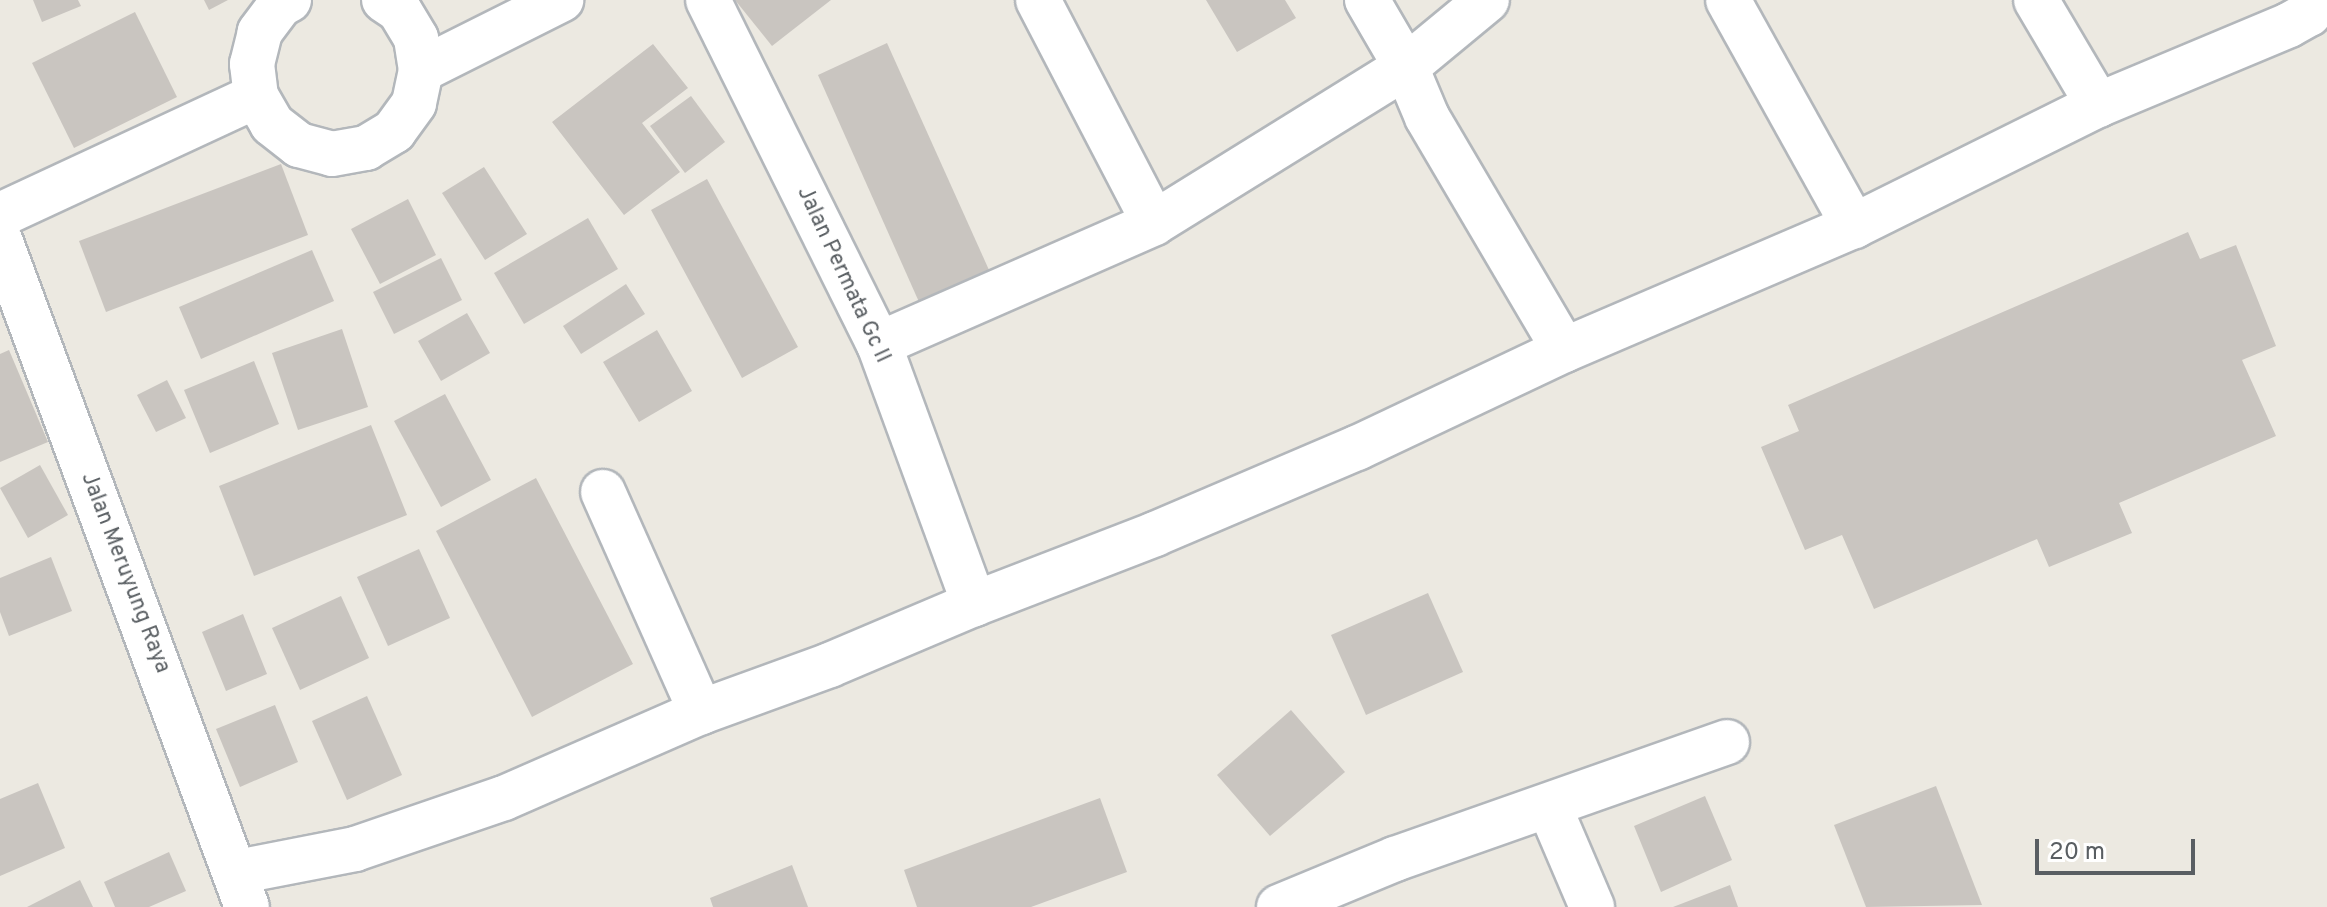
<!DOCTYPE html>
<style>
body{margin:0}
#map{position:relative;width:2327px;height:907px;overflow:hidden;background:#ece9e1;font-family:Overpass,sans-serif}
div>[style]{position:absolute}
.building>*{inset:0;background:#c9c5c0}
.roads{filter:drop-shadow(2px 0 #b3b7bb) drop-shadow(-2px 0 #b3b7bb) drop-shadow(0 2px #b3b7bb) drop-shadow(0 -2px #b3b7bb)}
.street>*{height:44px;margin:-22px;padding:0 22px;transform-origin:22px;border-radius:22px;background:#fff}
.secondary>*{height:44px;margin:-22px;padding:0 22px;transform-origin:22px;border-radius:22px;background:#fff}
span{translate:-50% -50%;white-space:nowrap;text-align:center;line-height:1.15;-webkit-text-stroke:6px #fff;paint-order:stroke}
.street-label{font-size:22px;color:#595e62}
.scale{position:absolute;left:2035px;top:839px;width:160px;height:36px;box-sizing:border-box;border:4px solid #595e62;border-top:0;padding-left:10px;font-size:24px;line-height:28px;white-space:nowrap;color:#595e62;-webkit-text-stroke:6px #fff;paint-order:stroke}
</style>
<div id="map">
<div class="building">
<div style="clip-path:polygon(33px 0,78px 0,81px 6px,42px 22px)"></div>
<div style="clip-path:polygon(204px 0,228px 0,209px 10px)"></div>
<div style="clip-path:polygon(735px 0,831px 0,772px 46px)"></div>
<div style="clip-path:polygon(1206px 0,1285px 0,1296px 18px,1237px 52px)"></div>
<div style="clip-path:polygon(135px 12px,177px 97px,74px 148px,32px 63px)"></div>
<div style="clip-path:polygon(887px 43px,989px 270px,919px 302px,818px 75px)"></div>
<div style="clip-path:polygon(653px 44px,688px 88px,642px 123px,680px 172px,624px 215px,552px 122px)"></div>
<div style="clip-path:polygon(691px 96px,725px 142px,685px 173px,650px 126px)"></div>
<div style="clip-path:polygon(281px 164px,308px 235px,106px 312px,79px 241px)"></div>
<div style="clip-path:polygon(484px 167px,527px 234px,485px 260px,442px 193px)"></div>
<div style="clip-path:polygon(707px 179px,798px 347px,742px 378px,651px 210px)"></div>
<div style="clip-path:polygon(408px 199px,436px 255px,380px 284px,351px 229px)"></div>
<div style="clip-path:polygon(588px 218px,618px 269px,524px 324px,494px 273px)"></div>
<div style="clip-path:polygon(2188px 232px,2200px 259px,2236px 245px,2276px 346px,2242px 360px,2276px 436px,2119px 503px,2132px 533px,2049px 567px,2037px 539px,1874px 609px,1842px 535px,1805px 550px,1761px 447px,1799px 431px,1788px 405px)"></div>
<div style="clip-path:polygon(312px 250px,334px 301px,201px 359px,179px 307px)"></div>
<div style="clip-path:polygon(441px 258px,462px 300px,394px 334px,373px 292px)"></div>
<div style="clip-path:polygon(626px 284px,645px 314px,581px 354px,563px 326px)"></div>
<div style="clip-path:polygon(467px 313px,490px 353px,441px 381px,418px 341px)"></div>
<div style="clip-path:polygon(342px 329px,368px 407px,298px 430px,272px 353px)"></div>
<div style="clip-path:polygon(657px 330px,692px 391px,639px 422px,603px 362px)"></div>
<div style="clip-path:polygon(9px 350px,48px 442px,0 462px,0 354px)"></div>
<div style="clip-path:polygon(254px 361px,279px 424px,210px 453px,184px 390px)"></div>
<div style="clip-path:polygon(167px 380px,186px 418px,156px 432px,137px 395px)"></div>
<div style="clip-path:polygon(445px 394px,491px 480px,441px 507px,394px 421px)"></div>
<div style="clip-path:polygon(371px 425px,407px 515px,254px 576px,219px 486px)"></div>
<div style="clip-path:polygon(40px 465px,68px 515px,28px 538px,0 488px)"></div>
<div style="clip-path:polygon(536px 478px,633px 664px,532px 717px,436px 531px)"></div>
<div style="clip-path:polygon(419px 549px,450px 618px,388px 646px,357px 577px)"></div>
<div style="clip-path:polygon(51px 557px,72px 611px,9px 636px,0 612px,0 578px)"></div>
<div style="clip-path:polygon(1428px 593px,1463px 672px,1366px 715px,1331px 635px)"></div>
<div style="clip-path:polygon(341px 596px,369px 658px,300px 690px,272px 628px)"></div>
<div style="clip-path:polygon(243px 614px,267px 674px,226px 691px,202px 632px)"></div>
<div style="clip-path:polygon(367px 696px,402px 775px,347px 800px,312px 721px)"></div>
<div style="clip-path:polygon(275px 705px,298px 762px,240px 787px,216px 729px)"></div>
<div style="clip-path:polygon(1291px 710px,1345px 772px,1270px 836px,1217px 775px)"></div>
<div style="clip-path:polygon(38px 783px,65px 848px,0 876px,0 799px)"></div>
<div style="clip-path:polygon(1936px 786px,1982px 905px,1866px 907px,1834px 825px)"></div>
<div style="clip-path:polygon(1705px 796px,1732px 860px,1661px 892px,1634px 826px)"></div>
<div style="clip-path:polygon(1100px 798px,1127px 872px,1031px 907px,917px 907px,904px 870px)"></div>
<div style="clip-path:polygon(169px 852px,186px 891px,149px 907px,115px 907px,104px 882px)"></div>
<div style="clip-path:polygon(792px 865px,808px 907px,713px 907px,710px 898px)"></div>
<div style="clip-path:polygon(80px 880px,93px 907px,27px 907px)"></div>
<div style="clip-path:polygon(1730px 885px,1738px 907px,1673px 907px)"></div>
</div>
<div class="roads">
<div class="street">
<div style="left:289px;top:0;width:10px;rotate:151deg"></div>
<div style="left:280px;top:5px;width:34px;rotate:127deg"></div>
<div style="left:260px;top:32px;width:33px;rotate:104deg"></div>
<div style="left:252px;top:64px;width:32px;rotate:83deg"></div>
<div style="left:256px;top:96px;width:32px;rotate:60deg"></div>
<div style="left:272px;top:124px;width:34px;rotate:38deg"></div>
<div style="left:299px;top:145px;width:34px;rotate:15deg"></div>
<div style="left:332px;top:154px;width:35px;rotate:-10deg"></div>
<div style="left:366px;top:148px;width:33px;rotate:-31deg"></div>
<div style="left:394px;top:131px;width:34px;rotate:-54deg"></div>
<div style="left:414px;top:103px;width:34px;rotate:-78deg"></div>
<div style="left:421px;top:70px;width:32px;rotate:-99deg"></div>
<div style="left:416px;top:38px;width:33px;rotate:-121deg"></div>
<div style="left:399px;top:10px;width:18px;rotate:-146deg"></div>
<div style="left:708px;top:0;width:384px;rotate:63.6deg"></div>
<div style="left:879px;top:344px;width:277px;rotate:69.9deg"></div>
<div style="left:1038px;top:0;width:251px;rotate:62.5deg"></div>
<div style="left:1367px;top:0;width:78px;rotate:59.8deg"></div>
<div style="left:1406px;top:67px;width:54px;rotate:67.2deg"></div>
<div style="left:1427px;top:117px;width:270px;rotate:59.5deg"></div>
<div style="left:1728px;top:0;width:259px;rotate:60.9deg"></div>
<div style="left:2036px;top:0;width:122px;rotate:59.4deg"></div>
<div style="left:421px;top:70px;width:157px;rotate:-26.6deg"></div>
<div style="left:0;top:215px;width:282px;rotate:-24.9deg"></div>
<div style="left:879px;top:344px;width:300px;rotate:-23.7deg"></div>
<div style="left:1154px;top:223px;width:296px;rotate:-31.8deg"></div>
<div style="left:1406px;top:67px;width:105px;rotate:-39.6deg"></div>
<div style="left:603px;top:492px;width:241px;rotate:66deg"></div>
<div style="left:1549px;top:806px;width:110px;rotate:66.9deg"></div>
<div style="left:237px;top:872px;width:120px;rotate:-11deg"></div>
<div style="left:355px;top:849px;width:157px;rotate:-18.9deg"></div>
<div style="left:504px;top:798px;width:215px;rotate:-23.6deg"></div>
<div style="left:701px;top:712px;width:137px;rotate:-20deg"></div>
<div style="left:830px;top:665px;width:156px;rotate:-23deg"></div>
<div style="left:974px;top:604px;width:194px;rotate:-21.1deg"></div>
<div style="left:1155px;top:534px;width:220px;rotate:-23.1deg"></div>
<div style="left:1357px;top:448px;width:229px;rotate:-25.3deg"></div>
<div style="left:1564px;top:350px;width:315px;rotate:-23.2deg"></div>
<div style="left:1854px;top:226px;width:272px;rotate:-26.4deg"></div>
<div style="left:2098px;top:105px;width:207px;rotate:-22.7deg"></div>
<div style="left:2289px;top:25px;width:23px;rotate:-29deg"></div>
<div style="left:2309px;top:14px;width:17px;rotate:-57deg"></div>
<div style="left:1279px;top:907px;width:126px;rotate:-22.5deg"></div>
<div style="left:1395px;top:859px;width:352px;rotate:-19.4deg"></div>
</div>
<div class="secondary">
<div style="left:0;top:240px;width:711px;rotate:69.68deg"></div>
</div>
</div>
<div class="street-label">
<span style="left:843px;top:275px;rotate:65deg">Jalan Permata Gc II</span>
<span style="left:125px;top:573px;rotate:69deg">Jalan Meruyung Raya</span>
</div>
<div class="scale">20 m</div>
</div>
